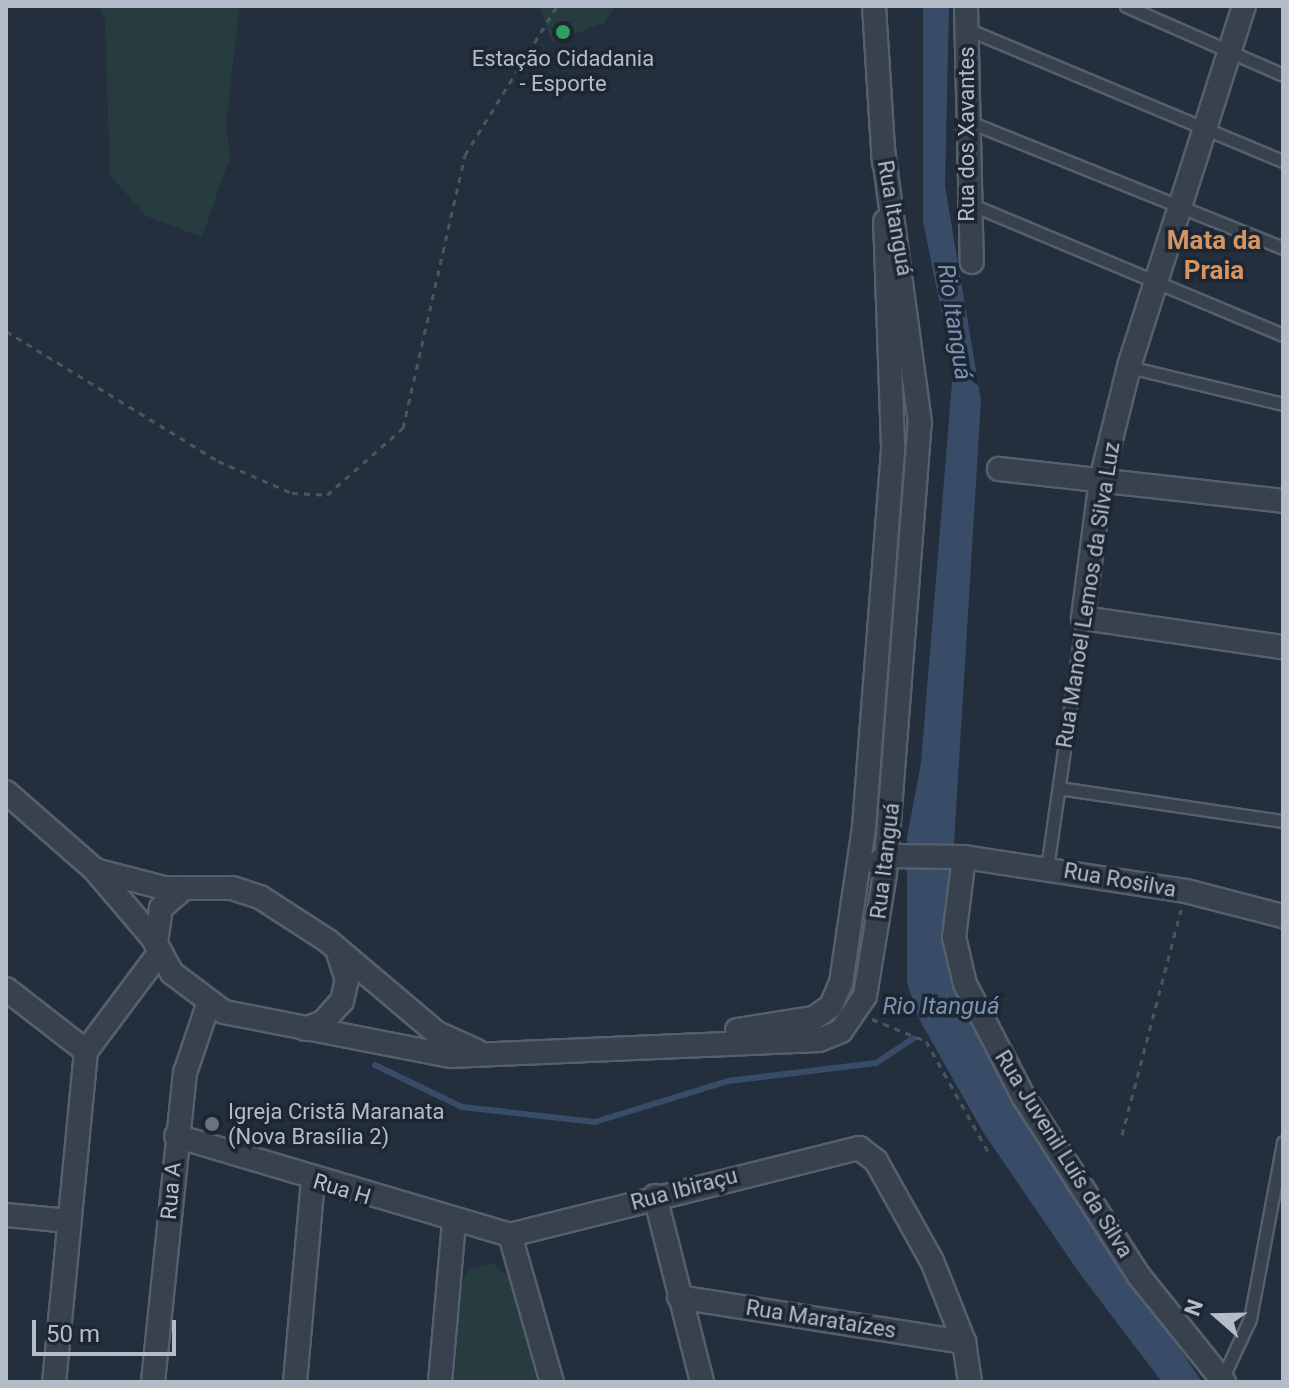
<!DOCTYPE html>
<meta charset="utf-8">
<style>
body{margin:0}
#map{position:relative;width:1289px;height:1388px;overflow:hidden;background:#242f3e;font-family:Roboto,sans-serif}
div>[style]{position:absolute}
.green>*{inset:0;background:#263c3f}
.water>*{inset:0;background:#394c67}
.stream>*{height:6px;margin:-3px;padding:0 3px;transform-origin:3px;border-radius:3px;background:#394c67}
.path>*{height:3px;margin-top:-1.5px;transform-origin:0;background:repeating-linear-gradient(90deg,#44595c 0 6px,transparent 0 12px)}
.roads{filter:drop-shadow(2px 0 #565f6c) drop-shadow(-2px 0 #565f6c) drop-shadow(0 2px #565f6c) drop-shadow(0 -2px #565f6c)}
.service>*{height:11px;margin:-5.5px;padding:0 5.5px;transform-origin:5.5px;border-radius:5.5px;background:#38414e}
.minor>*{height:22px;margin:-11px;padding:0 11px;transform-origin:11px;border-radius:11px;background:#38414e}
.dots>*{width:22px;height:22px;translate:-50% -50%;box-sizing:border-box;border:4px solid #1d2633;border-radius:50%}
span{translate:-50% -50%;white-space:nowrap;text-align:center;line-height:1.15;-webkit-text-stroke:7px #1d2633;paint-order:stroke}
.poi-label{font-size:22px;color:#b4bcc9}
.left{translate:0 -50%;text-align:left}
.street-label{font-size:22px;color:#b4bcc9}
.water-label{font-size:24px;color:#7c92b1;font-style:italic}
.quarter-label{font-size:26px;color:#d59563;font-weight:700}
.frame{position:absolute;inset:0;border:8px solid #b4bcc9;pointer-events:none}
.north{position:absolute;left:1177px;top:1276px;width:80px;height:80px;-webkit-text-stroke:6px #1d2633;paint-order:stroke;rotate:290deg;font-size:22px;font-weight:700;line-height:32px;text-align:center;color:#b4bcc9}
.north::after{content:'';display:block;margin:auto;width:28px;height:36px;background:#b4bcc9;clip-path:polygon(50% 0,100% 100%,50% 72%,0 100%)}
.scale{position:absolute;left:32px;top:1320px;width:144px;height:36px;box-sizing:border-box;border:4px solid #b4bcc9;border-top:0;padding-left:10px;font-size:24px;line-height:28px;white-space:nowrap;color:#b4bcc9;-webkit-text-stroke:6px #1d2633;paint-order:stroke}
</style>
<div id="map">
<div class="green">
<div style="clip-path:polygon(99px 6px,240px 6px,226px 121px,230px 157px,202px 237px,146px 216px,110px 175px,105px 21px)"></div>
<div style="clip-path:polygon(539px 6px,615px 6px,604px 23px,552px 42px)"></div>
<div style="clip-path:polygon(492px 1263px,510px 1278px,537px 1382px,454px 1382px,461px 1283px,469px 1269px)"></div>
</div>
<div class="water">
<div style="clip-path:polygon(923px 6px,949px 6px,945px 186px,981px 400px,947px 959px,1000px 1080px,1202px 1382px,1162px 1382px,1080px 1274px,983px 1132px,918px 1017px,907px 982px,907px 838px,921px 763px,953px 370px,923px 221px)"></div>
</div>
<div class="stream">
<div style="left:375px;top:1065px;width:97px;rotate:25.8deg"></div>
<div style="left:462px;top:1107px;width:134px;rotate:6.4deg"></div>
<div style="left:595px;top:1122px;width:139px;rotate:-17.1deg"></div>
<div style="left:728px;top:1081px;width:149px;rotate:-6.9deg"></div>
<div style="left:876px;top:1063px;width:45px;rotate:-33.3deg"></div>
</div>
<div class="path">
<div style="left:6px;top:331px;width:249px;rotate:31.5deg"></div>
<div style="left:218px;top:461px;width:81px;rotate:23.4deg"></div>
<div style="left:292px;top:493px;width:35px;rotate:3deg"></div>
<div style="left:327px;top:495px;width:101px;rotate:-41.4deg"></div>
<div style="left:403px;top:428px;width:280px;rotate:-77.2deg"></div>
<div style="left:465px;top:155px;width:175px;rotate:-58.3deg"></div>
<div style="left:872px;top:1019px;width:58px;rotate:22.2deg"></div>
<div style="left:926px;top:1041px;width:131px;rotate:60.7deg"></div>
<div style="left:1122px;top:1135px;width:233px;rotate:-75.3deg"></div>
</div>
<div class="roads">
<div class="service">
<div style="left:1126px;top:6px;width:171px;rotate:23.7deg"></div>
<div style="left:967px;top:29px;width:342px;rotate:22.7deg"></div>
<div style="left:967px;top:121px;width:341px;rotate:21.9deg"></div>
<div style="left:970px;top:204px;width:339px;rotate:22.7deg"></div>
<div style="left:1129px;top:367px;width:158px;rotate:13.5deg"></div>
<div style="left:1059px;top:788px;width:226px;rotate:8.4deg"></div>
<div style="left:1047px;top:868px;width:253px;rotate:-81.8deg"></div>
<div style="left:1222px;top:1379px;width:66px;rotate:-65deg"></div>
<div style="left:1250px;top:1319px;width:180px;rotate:-79.4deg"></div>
</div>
<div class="minor">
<div style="left:874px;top:6px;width:157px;rotate:86.4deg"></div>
<div style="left:966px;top:6px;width:256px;rotate:88.7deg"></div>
<div style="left:1244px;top:6px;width:379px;rotate:107.7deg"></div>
<div style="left:1129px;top:367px;width:115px;rotate:104deg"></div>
<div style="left:1101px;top:479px;width:140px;rotate:97.4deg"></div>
<div style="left:1083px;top:618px;width:202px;rotate:8.3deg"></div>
<div style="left:999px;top:469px;width:286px;rotate:6.4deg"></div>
<div style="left:6px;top:792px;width:118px;rotate:41.2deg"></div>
<div style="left:95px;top:870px;width:88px;rotate:49.6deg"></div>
<div style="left:152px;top:937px;width:41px;rotate:60.9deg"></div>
<div style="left:172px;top:973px;width:65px;rotate:36.9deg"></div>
<div style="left:224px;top:1012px;width:230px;rotate:11deg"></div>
<div style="left:450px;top:1056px;width:369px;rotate:-2.5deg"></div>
<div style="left:819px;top:1040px;width:24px;rotate:-22deg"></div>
<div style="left:841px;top:1031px;width:42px;rotate:-55.6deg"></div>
<div style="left:865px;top:996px;width:124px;rotate:-80.7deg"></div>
<div style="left:885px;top:874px;width:452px;rotate:-85.6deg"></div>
<div style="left:920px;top:423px;width:276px;rotate:-97.7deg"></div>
<div style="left:964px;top:857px;width:81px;rotate:97.1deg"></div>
<div style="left:954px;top:937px;width:48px;rotate:76.8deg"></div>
<div style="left:965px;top:984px;width:126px;rotate:62.6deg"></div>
<div style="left:1023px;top:1096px;width:214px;rotate:57.2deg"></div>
<div style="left:1139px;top:1276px;width:136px;rotate:51.3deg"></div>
<div style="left:877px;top:863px;width:12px;rotate:-35deg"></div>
<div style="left:887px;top:856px;width:77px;rotate:0.7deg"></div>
<div style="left:964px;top:857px;width:225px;rotate:8.7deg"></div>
<div style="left:1186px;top:891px;width:100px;rotate:14.5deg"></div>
<div style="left:98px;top:871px;width:68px;rotate:14.4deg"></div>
<div style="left:164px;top:888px;width:68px"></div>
<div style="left:232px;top:888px;width:29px;rotate:18deg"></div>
<div style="left:260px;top:897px;width:81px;rotate:32.9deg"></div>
<div style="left:328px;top:941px;width:143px;rotate:40.2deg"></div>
<div style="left:437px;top:1033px;width:44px;rotate:24.2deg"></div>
<div style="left:156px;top:943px;width:35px;rotate:-82deg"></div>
<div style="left:161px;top:908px;width:28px;rotate:-41deg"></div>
<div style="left:6px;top:989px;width:101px;rotate:37.8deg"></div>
<div style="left:86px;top:1051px;width:333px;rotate:95.5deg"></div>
<div style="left:305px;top:1029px;width:19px;rotate:-21deg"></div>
<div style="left:323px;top:1022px;width:28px;rotate:-48deg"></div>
<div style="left:342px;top:1001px;width:22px;rotate:-77deg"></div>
<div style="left:347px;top:980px;width:32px;rotate:-108deg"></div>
<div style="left:737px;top:1030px;width:78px;rotate:-8.9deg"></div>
<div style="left:814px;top:1018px;width:21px;rotate:-35deg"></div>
<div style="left:831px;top:1006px;width:25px;rotate:-67deg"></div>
<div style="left:841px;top:983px;width:158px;rotate:-81.6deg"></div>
<div style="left:864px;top:827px;width:382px;rotate:-85.6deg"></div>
<div style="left:893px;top:446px;width:225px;rotate:-92deg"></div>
<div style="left:86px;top:1051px;width:124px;rotate:-53.2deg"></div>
<div style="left:176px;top:1136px;width:348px;rotate:16.5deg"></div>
<div style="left:510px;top:1235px;width:360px;rotate:-14deg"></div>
<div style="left:859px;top:1148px;width:21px;rotate:37deg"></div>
<div style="left:876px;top:1161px;width:115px;rotate:60.8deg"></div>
<div style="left:932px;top:1261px;width:87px;rotate:68.4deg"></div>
<div style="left:964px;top:1342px;width:40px;rotate:81.5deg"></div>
<div style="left:655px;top:1196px;width:192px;rotate:75.8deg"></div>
<div style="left:6px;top:1215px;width:63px;rotate:5.4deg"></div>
<div style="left:510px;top:1235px;width:153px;rotate:74.1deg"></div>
<div style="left:679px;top:1297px;width:289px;rotate:9deg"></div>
<div style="left:153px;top:1382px;width:311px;rotate:-84.1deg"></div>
<div style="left:185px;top:1073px;width:72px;rotate:-71.3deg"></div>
<div style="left:295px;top:1382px;width:203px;rotate:-84.9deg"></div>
<div style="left:440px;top:1382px;width:161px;rotate:-85deg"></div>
</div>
</div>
<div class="dots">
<div style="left:563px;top:32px;background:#2e9e5b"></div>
<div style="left:212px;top:1124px;background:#6b7280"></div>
</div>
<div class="poi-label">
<span style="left:563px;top:71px">Estação Cidadania<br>- Esporte</span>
<span class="left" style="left:228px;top:1124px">Igreja Cristã Maranata<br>(Nova Brasília 2)</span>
</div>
<div class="street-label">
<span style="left:967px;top:134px;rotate:-90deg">Rua dos Xavantes</span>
<span style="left:895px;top:218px;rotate:80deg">Rua Itanguá</span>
<span style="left:1088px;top:595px;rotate:-81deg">Rua Manoel Lemos da Silva Luz</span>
<span style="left:885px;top:861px;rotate:-83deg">Rua Itanguá</span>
<span style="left:1120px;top:880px;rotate:10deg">Rua Rosilva</span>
<span style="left:1064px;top:1154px;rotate:58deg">Rua Juvenil Luís da Silva</span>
<span style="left:342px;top:1189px;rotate:17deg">Rua H</span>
<span style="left:684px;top:1189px;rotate:-15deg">Rua Ibiraçu</span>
<span style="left:171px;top:1191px;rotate:-85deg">Rua A</span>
<span style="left:821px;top:1319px;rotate:9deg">Rua Marataízes</span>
</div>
<div class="water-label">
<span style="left:954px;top:322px;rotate:81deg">Rio Itanguá</span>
<span style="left:941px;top:1007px">Rio Itanguá</span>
</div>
<div class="quarter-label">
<span style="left:1214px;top:256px">Mata da<br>Praia</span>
</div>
<div class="frame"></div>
<div class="north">N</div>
<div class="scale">50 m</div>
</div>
